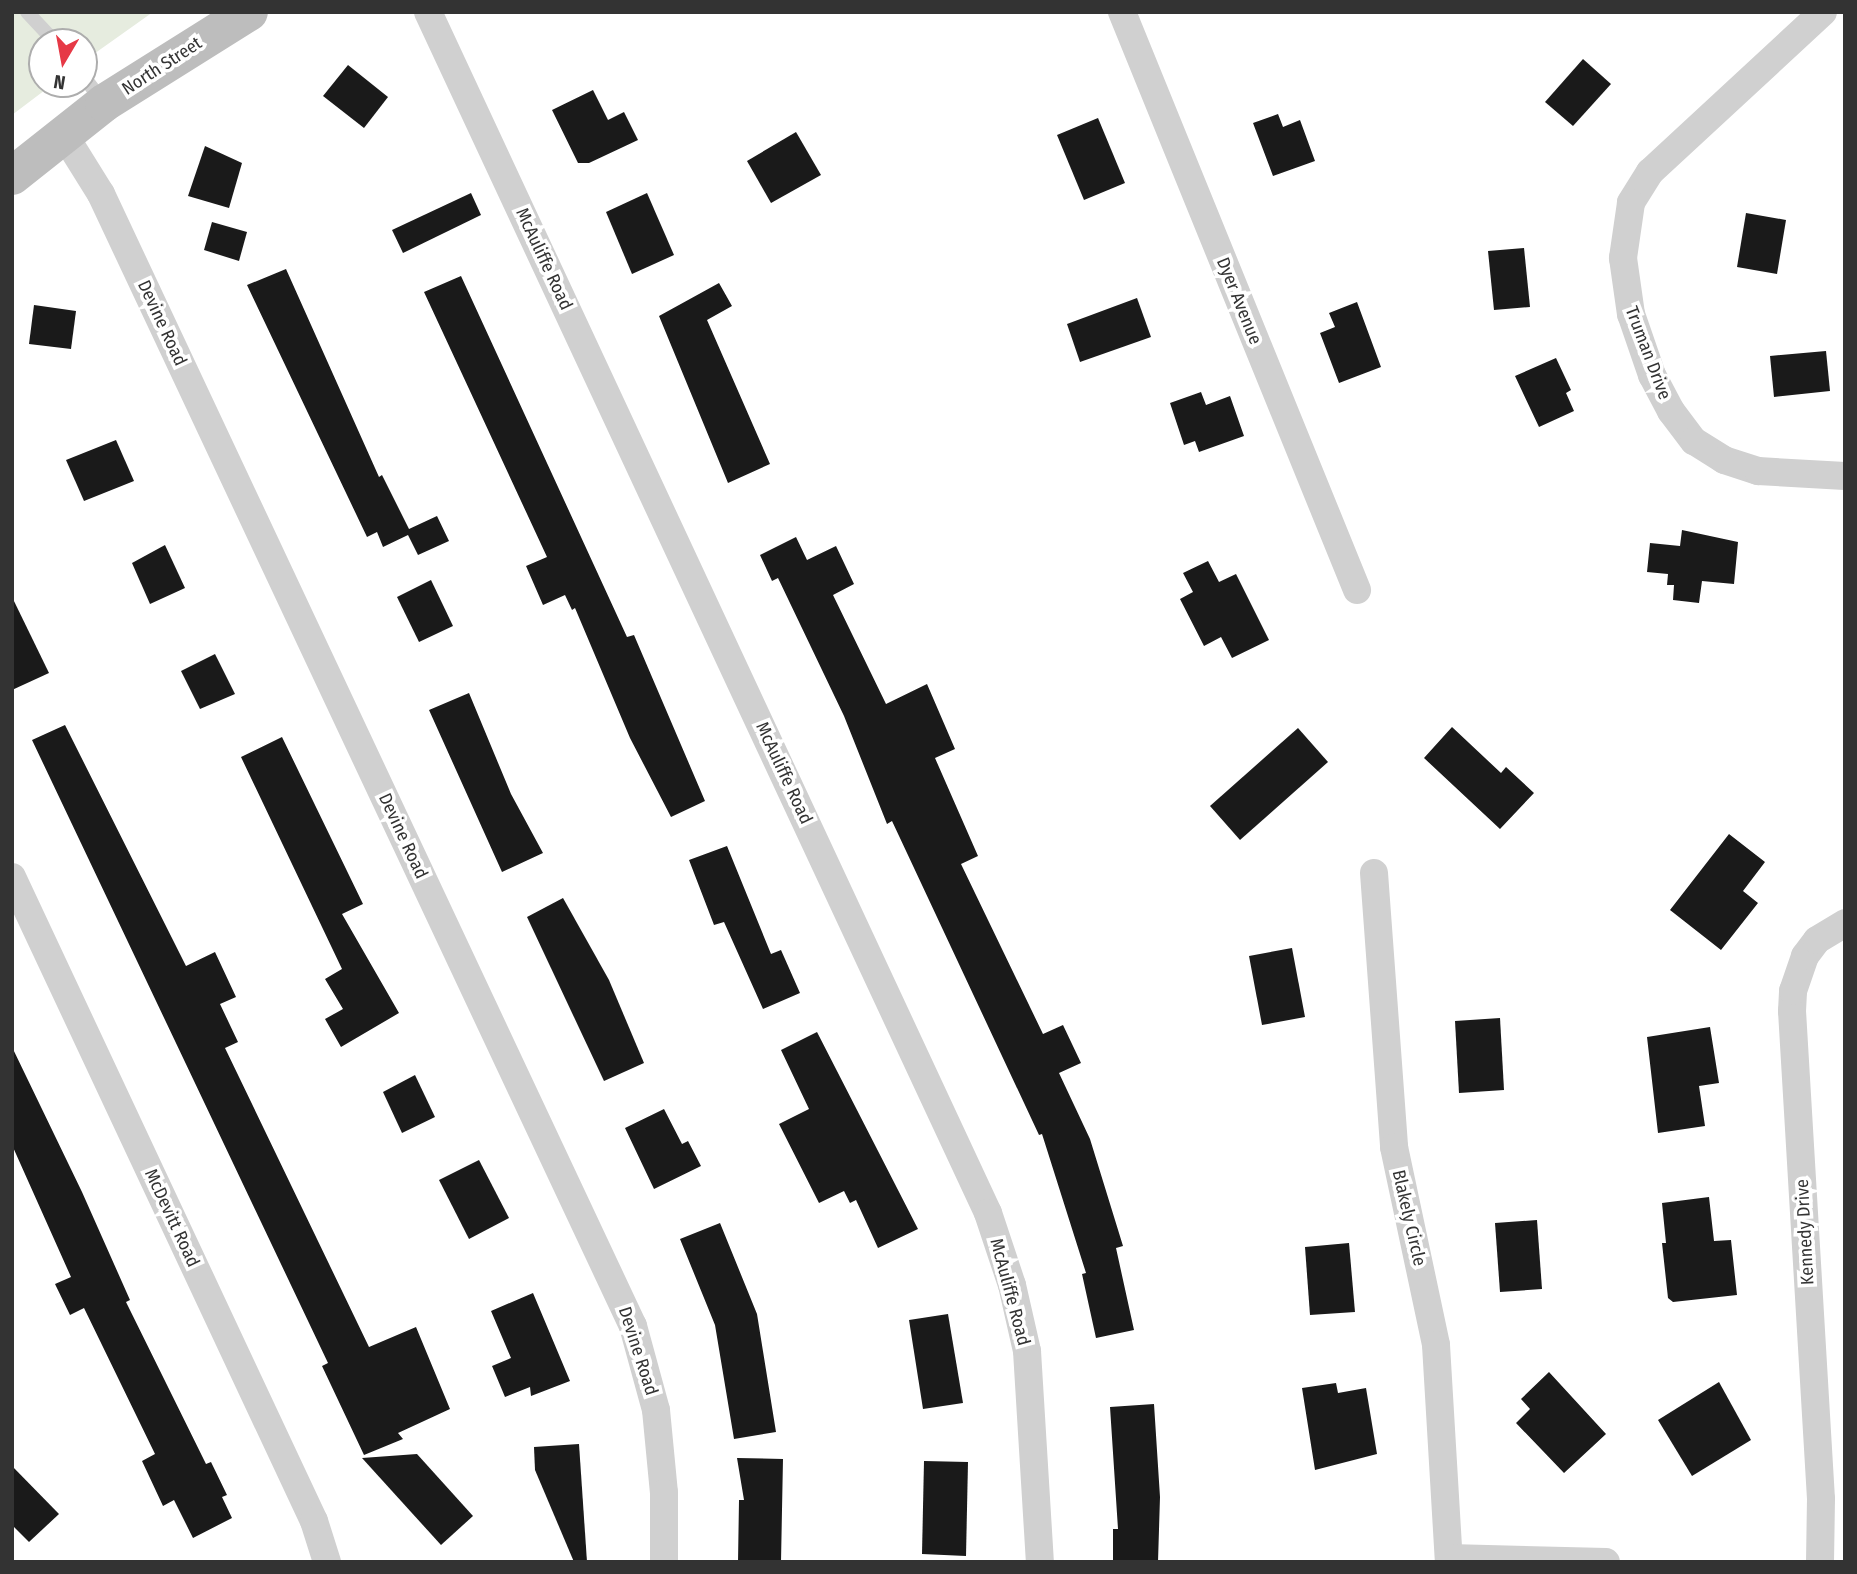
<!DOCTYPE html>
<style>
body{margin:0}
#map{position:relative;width:1857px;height:1574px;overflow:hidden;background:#fff;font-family:"Fira Sans Condensed",sans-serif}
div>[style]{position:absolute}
.green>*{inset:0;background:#e6ecdf}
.building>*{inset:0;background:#1a1a1a}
.lane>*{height:14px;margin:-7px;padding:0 7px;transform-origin:7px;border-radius:7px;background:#d0d0d0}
.street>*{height:28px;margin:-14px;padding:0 14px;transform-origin:14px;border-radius:14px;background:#d0d0d0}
.secondary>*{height:38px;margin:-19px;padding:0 19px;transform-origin:19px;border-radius:19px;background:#bdbdbd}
span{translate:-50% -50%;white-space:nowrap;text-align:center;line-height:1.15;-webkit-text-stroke:7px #fff;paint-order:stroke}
.street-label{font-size:18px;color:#333}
.frame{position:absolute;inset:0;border:14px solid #333;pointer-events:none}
.north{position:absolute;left:28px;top:28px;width:70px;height:70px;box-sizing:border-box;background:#fff;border:2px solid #adadad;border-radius:50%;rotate:190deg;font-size:19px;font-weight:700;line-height:28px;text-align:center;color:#333}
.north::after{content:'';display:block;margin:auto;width:24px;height:32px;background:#e63946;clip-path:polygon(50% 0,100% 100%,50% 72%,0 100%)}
</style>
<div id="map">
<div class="green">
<div style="clip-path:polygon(12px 12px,153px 12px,84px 61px,84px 42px,42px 42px,42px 84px,53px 84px,12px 115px)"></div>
</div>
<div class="building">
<div style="clip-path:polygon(1583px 59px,1611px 84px,1573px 126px,1545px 102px)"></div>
<div style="clip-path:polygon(348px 65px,388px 97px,364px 128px,323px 96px)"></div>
<div style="clip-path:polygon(593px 90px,608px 120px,624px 112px,638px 140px,589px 163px,578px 163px,552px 110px)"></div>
<div style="clip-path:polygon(1278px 114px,1283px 127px,1300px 120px,1315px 161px,1273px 176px,1253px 123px)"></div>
<div style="clip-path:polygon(1098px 118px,1125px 183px,1084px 200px,1057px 135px)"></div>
<div style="clip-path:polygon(796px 132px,821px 175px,771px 203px,747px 161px)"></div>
<div style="clip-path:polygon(205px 146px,242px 163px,229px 208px,188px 196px)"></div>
<div style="clip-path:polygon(471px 193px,481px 215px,403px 253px,392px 230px)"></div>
<div style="clip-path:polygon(647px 193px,674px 255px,632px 274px,606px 212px)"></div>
<div style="clip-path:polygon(1746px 213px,1786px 220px,1777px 274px,1737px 267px)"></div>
<div style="clip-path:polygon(212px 222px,247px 232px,239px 261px,204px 250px)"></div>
<div style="clip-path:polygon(1524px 248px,1530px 307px,1494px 310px,1488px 251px)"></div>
<div style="clip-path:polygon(286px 269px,379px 477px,382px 475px,409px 529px,437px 516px,449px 541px,418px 555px,408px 535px,383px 547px,377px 532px,367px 537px,247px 285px)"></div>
<div style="clip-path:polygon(461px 276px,627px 637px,634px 635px,705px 801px,671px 817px,630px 738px,575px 608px,572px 610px,565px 595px,543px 605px,526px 566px,547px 557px,424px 292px)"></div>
<div style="clip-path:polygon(719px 283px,732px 306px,707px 320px,770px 464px,728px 483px,659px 316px)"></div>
<div style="clip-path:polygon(1137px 298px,1151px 337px,1080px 362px,1067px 324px)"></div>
<div style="clip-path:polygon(1357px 302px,1381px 367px,1339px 383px,1320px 333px,1335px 327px,1329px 313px)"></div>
<div style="clip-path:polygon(34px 305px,76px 311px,71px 349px,29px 344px)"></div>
<div style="clip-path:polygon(1826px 351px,1830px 391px,1774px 397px,1770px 356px)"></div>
<div style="clip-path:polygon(1556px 358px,1571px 390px,1566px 393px,1574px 411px,1539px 427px,1515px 376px)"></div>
<div style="clip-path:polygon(1201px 392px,1206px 405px,1230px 396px,1244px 436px,1199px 452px,1195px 441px,1184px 445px,1170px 403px)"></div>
<div style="clip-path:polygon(116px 440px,134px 481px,84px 501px,66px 460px)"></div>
<div style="clip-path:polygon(1682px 530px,1738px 542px,1734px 584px,1702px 581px,1699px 603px,1673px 600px,1674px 585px,1667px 585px,1668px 574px,1647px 572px,1650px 543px,1680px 546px)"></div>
<div style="clip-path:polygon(796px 537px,807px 560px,836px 546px,854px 584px,833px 595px,886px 704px,927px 684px,955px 749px,935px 758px,978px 856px,961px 864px,1043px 1034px,1063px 1025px,1081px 1063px,1059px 1073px,1090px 1139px,1123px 1246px,1116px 1248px,1134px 1330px,1096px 1338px,1082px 1274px,1086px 1273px,1042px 1134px,1039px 1135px,892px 821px,887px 824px,844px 716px,778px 578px,772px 581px,760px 555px)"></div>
<div style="clip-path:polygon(165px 545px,185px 588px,150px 604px,132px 563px)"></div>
<div style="clip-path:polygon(1208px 561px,1219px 582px,1236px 574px,1269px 640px,1232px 658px,1221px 637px,1204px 646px,1180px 599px,1193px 592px,1183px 573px)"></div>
<div style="clip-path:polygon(431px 580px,453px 626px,419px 642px,397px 597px)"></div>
<div style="clip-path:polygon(12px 597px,49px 673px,12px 690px)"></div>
<div style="clip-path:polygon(215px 654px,235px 694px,200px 709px,181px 671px)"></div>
<div style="clip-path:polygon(469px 693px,511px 794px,543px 853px,502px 872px,429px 710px)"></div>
<div style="clip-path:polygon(65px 725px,186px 966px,215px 952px,236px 997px,220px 1004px,238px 1042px,225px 1048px,369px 1347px,416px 1327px,450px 1409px,398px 1433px,403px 1439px,364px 1455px,322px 1366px,328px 1363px,32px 740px)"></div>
<div style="clip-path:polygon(1452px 727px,1501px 773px,1506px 767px,1534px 793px,1500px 829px,1424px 758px)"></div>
<div style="clip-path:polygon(1298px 728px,1328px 762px,1240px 840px,1210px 806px)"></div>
<div style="clip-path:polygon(282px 737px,363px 904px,342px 914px,399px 1013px,341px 1047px,325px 1019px,343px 1009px,325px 979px,342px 969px,241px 757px)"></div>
<div style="clip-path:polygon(1729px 834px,1765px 862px,1743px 891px,1758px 903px,1721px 950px,1670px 910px)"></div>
<div style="clip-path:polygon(727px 846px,771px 954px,781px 950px,800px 993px,763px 1009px,724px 922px,714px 925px,689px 860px)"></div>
<div style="clip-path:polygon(563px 898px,609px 980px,644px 1063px,604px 1081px,527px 917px)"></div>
<div style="clip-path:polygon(1292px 948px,1305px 1017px,1262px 1025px,1249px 956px)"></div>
<div style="clip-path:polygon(1500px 1018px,1504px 1090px,1459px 1093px,1455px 1021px)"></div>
<div style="clip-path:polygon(1710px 1027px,1719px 1083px,1699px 1086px,1705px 1126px,1658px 1133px,1647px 1037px)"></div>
<div style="clip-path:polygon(817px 1032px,918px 1229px,878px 1248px,856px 1200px,850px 1203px,844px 1191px,819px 1203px,779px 1124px,809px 1109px,781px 1050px)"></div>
<div style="clip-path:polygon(12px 1047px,82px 1192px,130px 1300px,126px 1302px,206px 1464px,211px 1462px,227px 1495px,222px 1497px,232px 1518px,193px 1538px,174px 1500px,163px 1506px,142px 1461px,155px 1454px,84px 1308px,70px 1315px,55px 1284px,71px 1277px,12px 1145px)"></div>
<div style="clip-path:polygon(415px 1075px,435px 1117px,402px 1133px,383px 1092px)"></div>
<div style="clip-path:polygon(664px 1109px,682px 1144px,688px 1141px,701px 1166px,654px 1189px,625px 1128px)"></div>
<div style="clip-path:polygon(479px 1160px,509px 1218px,469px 1239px,439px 1180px)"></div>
<div style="clip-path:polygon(1709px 1197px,1714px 1241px,1731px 1240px,1737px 1295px,1673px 1302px,1668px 1298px,1662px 1243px,1666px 1243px,1662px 1203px)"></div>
<div style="clip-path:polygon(1537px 1220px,1542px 1289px,1500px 1292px,1495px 1223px)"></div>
<div style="clip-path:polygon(720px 1223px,757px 1314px,776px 1432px,734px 1439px,715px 1325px,680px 1239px)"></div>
<div style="clip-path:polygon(1349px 1243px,1355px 1312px,1310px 1315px,1305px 1247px)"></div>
<div style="clip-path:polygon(533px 1293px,570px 1381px,531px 1396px,530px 1387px,505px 1397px,492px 1366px,511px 1358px,491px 1311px)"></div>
<div style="clip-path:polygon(948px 1314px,963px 1403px,923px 1409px,909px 1320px)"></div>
<div style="clip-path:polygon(1549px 1372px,1606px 1434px,1564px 1473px,1516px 1423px,1530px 1409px,1521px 1399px)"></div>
<div style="clip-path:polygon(1719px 1382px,1751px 1440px,1692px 1476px,1658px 1420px)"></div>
<div style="clip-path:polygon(1336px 1383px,1338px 1393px,1366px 1388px,1377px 1454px,1315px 1470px,1302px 1388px)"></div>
<div style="clip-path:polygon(1154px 1404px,1160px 1497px,1158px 1562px,1113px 1562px,1113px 1529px,1118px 1529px,1110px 1407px)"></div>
<div style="clip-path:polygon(579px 1444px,587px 1562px,574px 1562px,535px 1470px,534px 1447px)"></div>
<div style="clip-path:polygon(417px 1454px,473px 1516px,441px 1545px,362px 1458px)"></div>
<div style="clip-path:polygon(737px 1458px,783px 1459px,781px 1562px,738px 1562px,739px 1500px,744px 1500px)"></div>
<div style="clip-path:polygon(924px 1461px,968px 1462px,966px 1556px,922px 1554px)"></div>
<div style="clip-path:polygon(12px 1466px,59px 1514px,29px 1542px,12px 1525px)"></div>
</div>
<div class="lane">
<div style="left:27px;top:12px;width:41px;rotate:47deg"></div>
<div style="left:84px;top:77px;width:31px;rotate:53deg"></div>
</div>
<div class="street">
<div style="left:428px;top:12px;width:1325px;rotate:65deg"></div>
<div style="left:988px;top:1213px;width:76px;rotate:71.6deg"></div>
<div style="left:1012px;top:1285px;width:68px;rotate:77.2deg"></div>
<div style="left:1027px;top:1351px;width:211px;rotate:86.5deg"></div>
<div style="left:1122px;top:12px;width:624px;rotate:67.87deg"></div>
<div style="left:1823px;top:12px;width:236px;rotate:137.2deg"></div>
<div style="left:1650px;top:172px;width:36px;rotate:122deg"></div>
<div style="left:1631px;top:203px;width:56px;rotate:98.3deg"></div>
<div style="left:1623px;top:258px;width:57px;rotate:81.9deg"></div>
<div style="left:1631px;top:314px;width:65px;rotate:71deg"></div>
<div style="left:1652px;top:375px;width:41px;rotate:62.2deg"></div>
<div style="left:1671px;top:411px;width:38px;rotate:53deg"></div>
<div style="left:1694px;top:441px;width:36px;rotate:32deg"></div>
<div style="left:1724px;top:460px;width:36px;rotate:18deg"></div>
<div style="left:1758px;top:471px;width:87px;rotate:3.3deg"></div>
<div style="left:63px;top:133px;width:72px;rotate:58.1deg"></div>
<div style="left:101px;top:194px;width:1251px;rotate:64.83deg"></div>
<div style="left:633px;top:1326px;width:87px;rotate:74.7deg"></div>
<div style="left:656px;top:1410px;width:83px;rotate:84.5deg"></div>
<div style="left:664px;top:1493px;width:69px;rotate:90deg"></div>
<div style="left:1374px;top:873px;width:275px;rotate:85.8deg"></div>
<div style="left:1394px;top:1147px;width:202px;rotate:78deg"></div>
<div style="left:1436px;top:1345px;width:217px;rotate:86.6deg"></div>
<div style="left:12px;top:877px;width:711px;rotate:64.88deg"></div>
<div style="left:314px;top:1521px;width:43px;rotate:72.4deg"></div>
<div style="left:1449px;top:1558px;width:157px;rotate:1.5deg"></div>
<div style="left:1820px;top:1562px;width:63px;rotate:-89.1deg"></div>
<div style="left:1821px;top:1499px;width:489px;rotate:-93.4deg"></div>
<div style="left:1792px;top:1011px;width:20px;rotate:-87deg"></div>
<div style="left:1793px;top:991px;width:37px;rotate:-71deg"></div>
<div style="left:1805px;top:956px;width:20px;rotate:-53deg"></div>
<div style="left:1817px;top:940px;width:33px;rotate:-31deg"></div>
</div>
<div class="secondary">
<div style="left:12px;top:176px;width:117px;rotate:-38.4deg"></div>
<div style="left:104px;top:103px;width:171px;rotate:-32.1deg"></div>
</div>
<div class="street-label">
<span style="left:162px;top:66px;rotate:-33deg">North Street</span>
<span style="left:544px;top:259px;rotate:65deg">McAuliffe Road</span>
<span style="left:1239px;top:301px;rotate:68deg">Dyer Avenue</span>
<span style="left:162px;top:323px;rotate:65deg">Devine Road</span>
<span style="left:1648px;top:353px;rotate:69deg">Truman Drive</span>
<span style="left:784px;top:773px;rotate:65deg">McAuliffe Road</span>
<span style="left:403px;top:836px;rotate:65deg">Devine Road</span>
<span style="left:172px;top:1218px;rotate:65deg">McDevitt Road</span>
<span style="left:1409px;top:1218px;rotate:77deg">Blakely Circle</span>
<span style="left:1805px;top:1232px;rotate:-93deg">Kennedy Drive</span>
<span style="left:1010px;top:1292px;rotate:75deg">McAuliffe Road</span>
<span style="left:638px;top:1351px;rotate:72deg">Devine Road</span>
</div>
<div class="frame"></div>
<div class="north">N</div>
</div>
